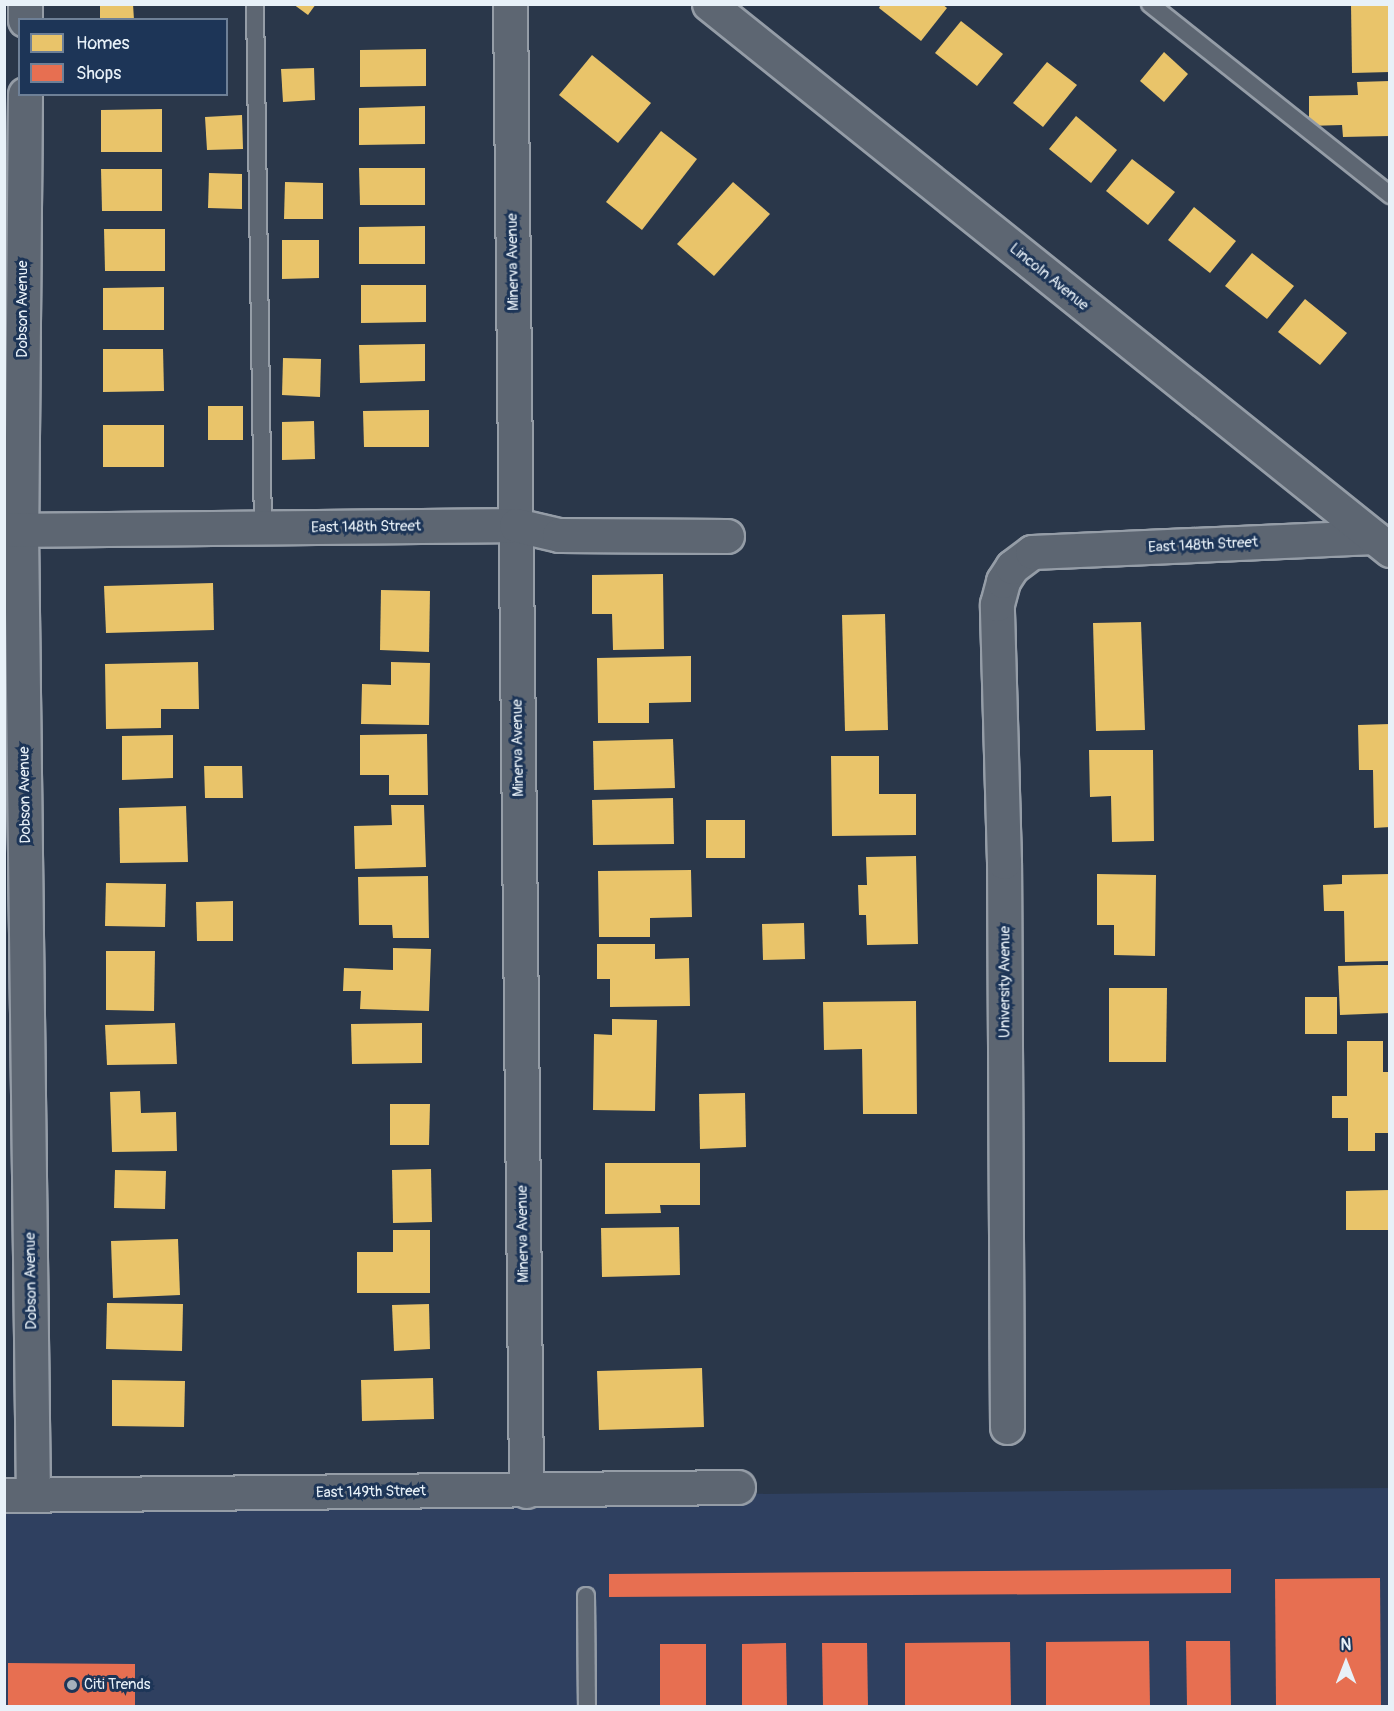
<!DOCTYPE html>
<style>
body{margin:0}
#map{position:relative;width:1394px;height:1711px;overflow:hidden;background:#2a374a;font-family:Pangolin,sans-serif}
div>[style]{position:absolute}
.built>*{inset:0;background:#2f4060}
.homes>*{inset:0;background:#e9c46a}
.shops>*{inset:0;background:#e76f51}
.roads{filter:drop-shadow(2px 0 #959da7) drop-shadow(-2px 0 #959da7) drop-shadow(0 2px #959da7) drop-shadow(0 -2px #959da7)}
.lane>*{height:16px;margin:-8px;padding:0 8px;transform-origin:8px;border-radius:8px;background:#5d6672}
.street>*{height:33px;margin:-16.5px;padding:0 16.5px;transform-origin:16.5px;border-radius:16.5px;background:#5d6672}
.secondary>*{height:33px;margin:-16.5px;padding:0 16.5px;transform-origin:16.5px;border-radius:16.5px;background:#5d6672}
.dots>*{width:16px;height:16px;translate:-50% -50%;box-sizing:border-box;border:3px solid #1d3557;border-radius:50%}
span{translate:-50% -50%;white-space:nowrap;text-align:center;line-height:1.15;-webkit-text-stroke:6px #1d3557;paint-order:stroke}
.street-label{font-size:15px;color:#e8f1f8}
.poi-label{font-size:15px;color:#e8f1f8}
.left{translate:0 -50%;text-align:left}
.frame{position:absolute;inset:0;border:6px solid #e8f1f8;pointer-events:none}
.legend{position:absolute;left:18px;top:18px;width:210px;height:78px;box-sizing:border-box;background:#1d3557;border:2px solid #6e8097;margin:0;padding:8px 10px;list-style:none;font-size:18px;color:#e8f1f8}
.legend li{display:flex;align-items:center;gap:12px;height:30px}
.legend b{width:30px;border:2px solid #6e8097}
.north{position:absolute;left:1316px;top:1633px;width:60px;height:60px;-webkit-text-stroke:4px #1d3557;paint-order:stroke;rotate:0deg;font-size:16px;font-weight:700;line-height:24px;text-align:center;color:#e8f1f8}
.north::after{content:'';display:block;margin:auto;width:21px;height:27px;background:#e8f1f8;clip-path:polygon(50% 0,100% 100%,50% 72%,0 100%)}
</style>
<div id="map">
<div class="built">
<div style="clip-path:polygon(1389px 1488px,1389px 1706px,5px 1706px,4px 1501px)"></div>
</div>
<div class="homes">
<div style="clip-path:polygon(100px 4px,133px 4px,134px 20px,100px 20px)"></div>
<div style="clip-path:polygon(293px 4px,316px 4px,308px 15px)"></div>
<div style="clip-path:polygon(881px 4px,942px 4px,947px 8px,921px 41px,879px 8px)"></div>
<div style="clip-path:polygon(1351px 4px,1390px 4px,1390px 72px,1352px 73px)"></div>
<div style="clip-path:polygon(961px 21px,1003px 54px,977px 86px,935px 53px)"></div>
<div style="clip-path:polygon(426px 49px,426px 86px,360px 87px,360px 50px)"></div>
<div style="clip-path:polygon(1164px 52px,1188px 74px,1164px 102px,1140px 81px)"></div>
<div style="clip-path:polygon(592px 55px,651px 103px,618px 143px,559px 95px)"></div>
<div style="clip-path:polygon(1047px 62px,1077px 85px,1043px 127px,1013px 103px)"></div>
<div style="clip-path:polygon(314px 68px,315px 100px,283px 102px,281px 69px)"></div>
<div style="clip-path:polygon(1390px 81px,1390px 136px,1343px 137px,1342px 125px,1309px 126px,1309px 96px,1358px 95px,1357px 82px)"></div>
<div style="clip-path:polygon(425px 106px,425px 144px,359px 145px,359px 108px)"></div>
<div style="clip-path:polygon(162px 109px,162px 152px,101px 152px,101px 110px)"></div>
<div style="clip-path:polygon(242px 115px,243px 149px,207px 150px,205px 117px)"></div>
<div style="clip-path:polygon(1076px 116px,1117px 150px,1091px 183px,1049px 149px)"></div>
<div style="clip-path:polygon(661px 131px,697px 159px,642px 230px,606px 202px)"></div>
<div style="clip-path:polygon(1132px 159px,1175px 192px,1148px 225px,1106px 191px)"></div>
<div style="clip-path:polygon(359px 168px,425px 168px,425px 205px,360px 205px)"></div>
<div style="clip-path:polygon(101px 169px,162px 169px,162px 211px,102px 211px)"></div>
<div style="clip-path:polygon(209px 173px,242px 174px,242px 209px,208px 208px)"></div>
<div style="clip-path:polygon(285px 182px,323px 183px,323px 219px,284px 219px)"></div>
<div style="clip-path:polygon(733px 182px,770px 214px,714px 276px,677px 244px)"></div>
<div style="clip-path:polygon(1194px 207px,1236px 241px,1210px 273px,1168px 240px)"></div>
<div style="clip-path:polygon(425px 226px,425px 264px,359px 264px,359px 227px)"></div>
<div style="clip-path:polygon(104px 229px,165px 229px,165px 271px,105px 271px)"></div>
<div style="clip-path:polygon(282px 240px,319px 240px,319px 278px,282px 279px)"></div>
<div style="clip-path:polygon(1252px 253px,1294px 286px,1267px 319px,1225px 286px)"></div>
<div style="clip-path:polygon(361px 285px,426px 285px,426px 322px,361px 323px)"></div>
<div style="clip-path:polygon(164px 287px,164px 330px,103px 330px,103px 288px)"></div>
<div style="clip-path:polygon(1305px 299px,1347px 333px,1320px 365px,1278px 332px)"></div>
<div style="clip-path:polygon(425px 344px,425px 381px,360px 383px,359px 345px)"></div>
<div style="clip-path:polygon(103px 349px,163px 349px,164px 391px,103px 392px)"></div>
<div style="clip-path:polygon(283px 358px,321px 359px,320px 397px,282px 395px)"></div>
<div style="clip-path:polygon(208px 406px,243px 406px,243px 440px,208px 440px)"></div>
<div style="clip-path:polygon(429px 410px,429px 447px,364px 447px,363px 411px)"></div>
<div style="clip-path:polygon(314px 421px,315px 459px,282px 460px,282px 422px)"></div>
<div style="clip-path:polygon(103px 425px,164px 425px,164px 467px,103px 467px)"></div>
<div style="clip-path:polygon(663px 574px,664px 649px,613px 650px,612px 614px,592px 614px,592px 575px)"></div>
<div style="clip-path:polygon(213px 583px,214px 630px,106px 633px,104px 586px)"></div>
<div style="clip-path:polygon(381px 590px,430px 591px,429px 652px,380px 650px)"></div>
<div style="clip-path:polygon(885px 614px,888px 730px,845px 731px,842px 615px)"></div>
<div style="clip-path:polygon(1141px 622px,1145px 730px,1096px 731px,1093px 623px)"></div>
<div style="clip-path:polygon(691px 656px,691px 702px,649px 703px,649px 723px,598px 723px,597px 658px)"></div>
<div style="clip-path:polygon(198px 662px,199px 709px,161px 709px,161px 728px,106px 729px,105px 664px)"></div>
<div style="clip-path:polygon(391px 662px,430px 663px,429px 725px,361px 724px,362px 684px,391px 685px)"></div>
<div style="clip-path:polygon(1390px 724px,1390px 827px,1374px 828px,1373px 770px,1359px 770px,1358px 725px)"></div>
<div style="clip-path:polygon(427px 734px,428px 795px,389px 795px,389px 775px,360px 775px,360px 735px)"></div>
<div style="clip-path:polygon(173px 735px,173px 778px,122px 780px,122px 736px)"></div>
<div style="clip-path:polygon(673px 739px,675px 788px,594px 790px,593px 741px)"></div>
<div style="clip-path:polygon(1089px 750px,1153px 750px,1154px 841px,1112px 842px,1111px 796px,1090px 797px)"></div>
<div style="clip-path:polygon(831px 756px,879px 756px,879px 794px,916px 794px,916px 835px,832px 836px)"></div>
<div style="clip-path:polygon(204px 766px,242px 766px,243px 798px,205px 798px)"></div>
<div style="clip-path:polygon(673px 798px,674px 844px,593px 845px,592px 800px)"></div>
<div style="clip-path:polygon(391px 805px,424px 805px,426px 867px,355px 869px,354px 826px,392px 825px)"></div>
<div style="clip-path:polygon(186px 806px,188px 862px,120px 863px,119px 808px)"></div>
<div style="clip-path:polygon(706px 820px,745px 820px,745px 858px,706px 858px)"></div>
<div style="clip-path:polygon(916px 856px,918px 944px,867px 945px,866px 915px,859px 915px,858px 885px,867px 885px,866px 857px)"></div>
<div style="clip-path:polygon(691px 870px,692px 917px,650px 918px,650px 937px,599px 937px,598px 871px)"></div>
<div style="clip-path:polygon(1097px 874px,1156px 875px,1155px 956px,1114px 955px,1114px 925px,1097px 925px)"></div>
<div style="clip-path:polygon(1390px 874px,1390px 961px,1345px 962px,1344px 911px,1324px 911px,1323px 885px,1342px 884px,1342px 875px)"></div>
<div style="clip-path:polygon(428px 876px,429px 938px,393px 938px,392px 925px,359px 925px,358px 877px)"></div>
<div style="clip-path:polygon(106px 883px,166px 884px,165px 927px,105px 926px)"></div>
<div style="clip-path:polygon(233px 901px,233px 941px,197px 941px,196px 902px)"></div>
<div style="clip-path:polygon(804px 923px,805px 959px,763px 960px,762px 924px)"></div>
<div style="clip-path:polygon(597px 944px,655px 944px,655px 959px,689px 958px,690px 1006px,610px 1007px,610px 979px,597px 979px)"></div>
<div style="clip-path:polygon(393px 948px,431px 949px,429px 1011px,360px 1009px,361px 991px,343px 991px,344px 968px,393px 970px)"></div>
<div style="clip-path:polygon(106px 951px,155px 951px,154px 1011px,106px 1010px)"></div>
<div style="clip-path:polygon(1377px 965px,1390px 965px,1390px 1013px,1340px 1015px,1338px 966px)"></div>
<div style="clip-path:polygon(1109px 988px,1167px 988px,1166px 1062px,1109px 1062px)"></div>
<div style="clip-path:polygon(1305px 997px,1337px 997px,1337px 1034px,1305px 1034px)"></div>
<div style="clip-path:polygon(916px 1001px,917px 1114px,863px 1114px,862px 1049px,824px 1050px,823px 1002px)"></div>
<div style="clip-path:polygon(612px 1019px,657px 1020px,655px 1111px,593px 1110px,594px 1034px,612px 1035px)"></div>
<div style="clip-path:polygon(175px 1023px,177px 1064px,107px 1065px,105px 1025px)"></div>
<div style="clip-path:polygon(422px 1023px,422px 1063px,352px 1064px,351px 1024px)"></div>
<div style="clip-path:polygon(1347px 1041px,1383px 1041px,1383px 1072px,1390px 1072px,1390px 1133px,1375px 1133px,1375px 1151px,1348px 1151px,1348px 1118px,1332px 1118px,1332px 1096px,1347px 1096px)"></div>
<div style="clip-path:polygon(140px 1091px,141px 1113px,176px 1112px,177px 1151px,112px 1152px,110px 1092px)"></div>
<div style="clip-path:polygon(745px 1093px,746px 1147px,700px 1149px,699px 1094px)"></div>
<div style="clip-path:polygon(390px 1104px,430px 1104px,429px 1145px,390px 1145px)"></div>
<div style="clip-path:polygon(605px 1163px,700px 1163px,700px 1205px,660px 1205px,661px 1213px,605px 1214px)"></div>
<div style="clip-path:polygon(431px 1169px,432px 1222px,393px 1223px,392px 1170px)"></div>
<div style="clip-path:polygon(115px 1170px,166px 1171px,165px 1209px,114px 1208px)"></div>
<div style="clip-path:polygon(1390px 1190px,1390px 1230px,1346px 1230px,1346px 1191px)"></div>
<div style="clip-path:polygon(679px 1227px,680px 1275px,602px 1277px,601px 1228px)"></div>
<div style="clip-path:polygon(393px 1230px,430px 1230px,430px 1293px,357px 1293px,357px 1252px,393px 1252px)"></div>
<div style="clip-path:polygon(178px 1239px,180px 1295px,113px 1298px,111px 1241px)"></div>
<div style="clip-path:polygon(107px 1303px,183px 1304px,182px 1351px,106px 1349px)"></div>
<div style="clip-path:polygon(429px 1304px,430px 1349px,394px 1351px,392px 1305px)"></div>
<div style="clip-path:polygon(702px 1368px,704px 1427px,599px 1430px,597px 1371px)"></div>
<div style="clip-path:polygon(433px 1378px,434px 1419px,362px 1421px,361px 1380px)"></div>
<div style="clip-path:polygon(112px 1380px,185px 1381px,184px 1427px,112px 1426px)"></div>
</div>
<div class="shops">
<div style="clip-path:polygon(1231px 1569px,1231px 1593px,609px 1597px,609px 1574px)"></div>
<div style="clip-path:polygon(1380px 1578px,1381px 1706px,1276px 1706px,1275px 1579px)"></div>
<div style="clip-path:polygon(1149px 1641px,1150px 1706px,1046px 1706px,1046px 1642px)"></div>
<div style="clip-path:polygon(1186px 1641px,1230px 1641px,1231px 1706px,1187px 1706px)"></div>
<div style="clip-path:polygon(1010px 1642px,1011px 1706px,905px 1706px,905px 1643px)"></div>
<div style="clip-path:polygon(786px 1643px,787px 1706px,742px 1706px,742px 1644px)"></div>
<div style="clip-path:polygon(822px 1643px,867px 1643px,868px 1706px,823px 1706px)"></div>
<div style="clip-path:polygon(660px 1644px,706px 1644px,706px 1706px,660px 1706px)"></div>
<div style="clip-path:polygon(8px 1663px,135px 1664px,135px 1706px,8px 1706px)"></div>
</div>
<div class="roads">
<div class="lane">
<div style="left:255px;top:4px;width:524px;rotate:89.13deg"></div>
<div style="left:1150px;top:4px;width:307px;rotate:38.5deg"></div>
<div style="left:586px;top:1596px;width:110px;rotate:89.5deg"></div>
</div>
<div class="street">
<div style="left:510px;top:4px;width:1487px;rotate:89.38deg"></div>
<div style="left:25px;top:20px;width:16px;rotate:-90deg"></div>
<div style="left:25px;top:94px;width:436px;rotate:90.5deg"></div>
<div style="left:21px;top:530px;width:965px;rotate:89.29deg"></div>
<div style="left:4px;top:530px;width:512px;rotate:-0.56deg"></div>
<div style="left:516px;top:525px;width:44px;rotate:13.1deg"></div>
<div style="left:559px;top:535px;width:168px;rotate:0.3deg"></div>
<div style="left:1007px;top:1427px;width:565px;rotate:-90.3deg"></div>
<div style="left:1004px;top:862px;width:258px;rotate:-91.6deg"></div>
<div style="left:997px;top:604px;width:24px;rotate:-75deg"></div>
<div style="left:1003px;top:581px;width:17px;rotate:-57deg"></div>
<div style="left:1012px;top:567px;width:25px;rotate:-37deg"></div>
<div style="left:1032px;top:552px;width:342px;rotate:-2.5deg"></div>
<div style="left:4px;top:1495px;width:734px;rotate:-0.62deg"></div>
</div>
<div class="secondary">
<div style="left:709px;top:4px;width:873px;rotate:38.72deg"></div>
</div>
</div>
<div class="dots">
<div style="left:72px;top:1685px;background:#a6b0bb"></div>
</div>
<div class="street-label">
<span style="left:513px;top:262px;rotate:-91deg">Minerva Avenue</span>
<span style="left:1049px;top:277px;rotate:39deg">Lincoln Avenue</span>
<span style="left:23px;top:309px;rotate:-90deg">Dobson Avenue</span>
<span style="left:366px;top:527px;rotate:-1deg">East 148th Street</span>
<span style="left:1203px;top:545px;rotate:-3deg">East 148th Street</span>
<span style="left:518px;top:748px;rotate:-91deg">Minerva Avenue</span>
<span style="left:25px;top:795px;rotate:-91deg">Dobson Avenue</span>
<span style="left:1005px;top:982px;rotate:-90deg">University Avenue</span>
<span style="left:523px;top:1234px;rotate:-91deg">Minerva Avenue</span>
<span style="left:31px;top:1281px;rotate:-91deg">Dobson Avenue</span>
<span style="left:371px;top:1492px;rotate:-1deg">East 149th Street</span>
</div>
<div class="poi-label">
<span class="left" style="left:84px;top:1685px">Citi Trends</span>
</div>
<div class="frame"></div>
<ul class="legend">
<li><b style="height:16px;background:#e9c46a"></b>Homes</li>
<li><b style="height:16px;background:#e76f51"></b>Shops</li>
</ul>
<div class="north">N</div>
</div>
